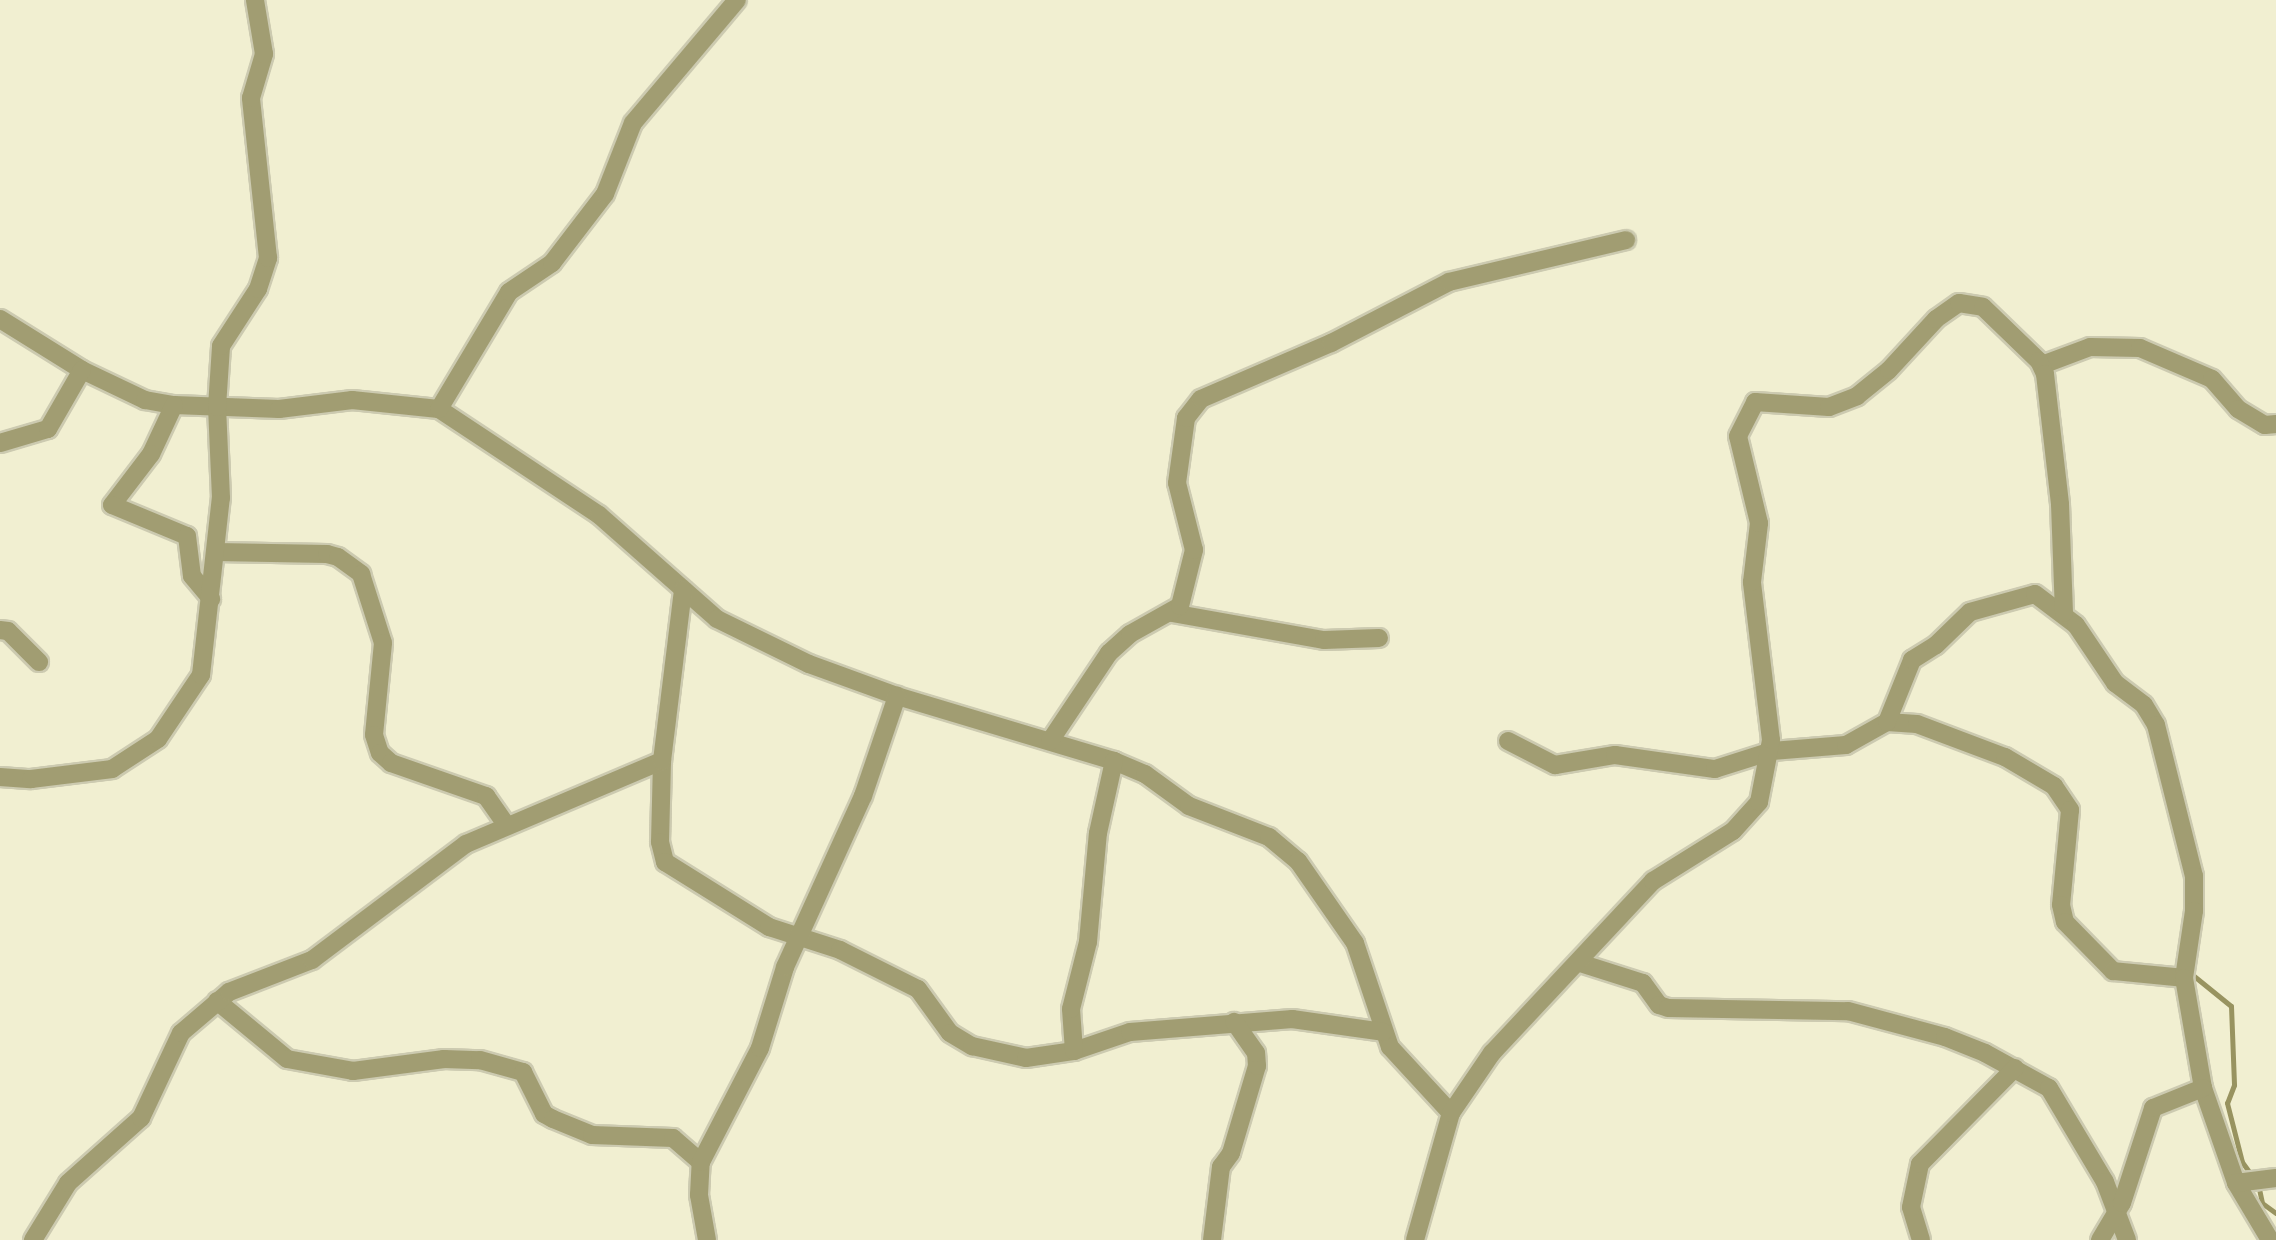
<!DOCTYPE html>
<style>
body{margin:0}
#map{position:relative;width:2276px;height:1240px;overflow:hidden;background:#f1efd1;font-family:"DM Sans",sans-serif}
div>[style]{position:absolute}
.stream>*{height:5px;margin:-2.5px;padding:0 2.5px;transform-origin:2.5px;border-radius:2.5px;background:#989360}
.roads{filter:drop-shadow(2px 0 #cccab0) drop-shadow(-2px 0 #cccab0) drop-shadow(0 2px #cccab0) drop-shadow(0 -2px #cccab0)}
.minor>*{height:18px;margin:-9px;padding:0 9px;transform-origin:9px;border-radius:9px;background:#a19d72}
span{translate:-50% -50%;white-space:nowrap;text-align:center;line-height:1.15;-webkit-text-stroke:7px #fffcde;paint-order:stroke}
</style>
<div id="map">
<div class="stream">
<div style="left:2189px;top:972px;width:54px;rotate:39deg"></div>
<div style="left:2231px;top:1006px;width:79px;rotate:87.8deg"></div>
<div style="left:2234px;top:1085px;width:19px;rotate:111deg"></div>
<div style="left:2227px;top:1103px;width:61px;rotate:75.7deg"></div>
<div style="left:2242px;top:1162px;width:17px;rotate:54deg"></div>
<div style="left:2258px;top:1184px;width:19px;rotate:78deg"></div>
<div style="left:2262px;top:1203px;width:17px;rotate:36deg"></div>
</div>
<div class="roads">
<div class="minor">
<div style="left:0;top:319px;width:97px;rotate:31.9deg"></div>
<div style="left:82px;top:370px;width:70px;rotate:25.5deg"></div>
<div style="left:145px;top:400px;width:29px;rotate:10deg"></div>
<div style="left:174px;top:405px;width:105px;rotate:2.2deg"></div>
<div style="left:279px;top:409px;width:74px;rotate:-7deg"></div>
<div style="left:352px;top:400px;width:87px;rotate:5.9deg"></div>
<div style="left:439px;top:409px;width:192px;rotate:33.5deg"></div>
<div style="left:599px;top:515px;width:157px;rotate:41.4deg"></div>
<div style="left:717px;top:619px;width:102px;rotate:26.1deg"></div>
<div style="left:809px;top:664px;width:94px;rotate:20deg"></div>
<div style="left:897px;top:696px;width:227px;rotate:16.7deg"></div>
<div style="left:1114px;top:761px;width:34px;rotate:23deg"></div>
<div style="left:1145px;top:774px;width:54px;rotate:36deg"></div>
<div style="left:1189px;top:806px;width:86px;rotate:21.2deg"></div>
<div style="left:1269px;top:837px;width:38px;rotate:40deg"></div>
<div style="left:1298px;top:861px;width:100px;rotate:55.2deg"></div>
<div style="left:1355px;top:943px;width:110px;rotate:71.4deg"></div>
<div style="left:1390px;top:1047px;width:90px;rotate:47.3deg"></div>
<div style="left:2042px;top:365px;width:51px;rotate:-20.6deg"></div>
<div style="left:2090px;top:347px;width:50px;rotate:1.1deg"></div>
<div style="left:2140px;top:348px;width:78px;rotate:23.3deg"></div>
<div style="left:2212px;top:379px;width:40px;rotate:49deg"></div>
<div style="left:2238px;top:409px;width:31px;rotate:31deg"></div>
<div style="left:2265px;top:425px;width:11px;rotate:-5deg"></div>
<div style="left:174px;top:405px;width:54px;rotate:115.1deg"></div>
<div style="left:151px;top:454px;width:64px;rotate:127.4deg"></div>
<div style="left:112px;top:505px;width:81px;rotate:22.5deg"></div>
<div style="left:187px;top:536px;width:40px;rotate:82.9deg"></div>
<div style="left:192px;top:576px;width:30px;rotate:50deg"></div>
<div style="left:439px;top:409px;width:136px;rotate:-59.1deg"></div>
<div style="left:509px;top:292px;width:52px;rotate:-34deg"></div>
<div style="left:552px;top:263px;width:87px;rotate:-52.5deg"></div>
<div style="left:605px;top:194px;width:76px;rotate:-68.5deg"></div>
<div style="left:633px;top:123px;width:161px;rotate:-49.8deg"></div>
<div style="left:0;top:443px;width:50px;rotate:-16.3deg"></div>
<div style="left:48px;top:429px;width:68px;rotate:-60deg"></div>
<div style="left:216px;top:552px;width:111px;rotate:1deg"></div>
<div style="left:327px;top:554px;width:11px;rotate:15deg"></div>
<div style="left:338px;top:557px;width:29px;rotate:36deg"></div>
<div style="left:361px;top:574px;width:72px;rotate:72.3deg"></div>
<div style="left:383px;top:643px;width:92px;rotate:95.6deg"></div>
<div style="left:374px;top:735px;width:19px;rotate:72deg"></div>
<div style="left:380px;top:753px;width:15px;rotate:42deg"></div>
<div style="left:391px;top:763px;width:101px;rotate:19.2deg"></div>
<div style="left:486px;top:796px;width:35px;rotate:55deg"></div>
<div style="left:1172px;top:613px;width:154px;rotate:10.1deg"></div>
<div style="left:1324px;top:640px;width:55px;rotate:-2.1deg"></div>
<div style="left:0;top:630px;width:8px;rotate:7deg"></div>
<div style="left:8px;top:631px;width:44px;rotate:45deg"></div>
<div style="left:1887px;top:722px;width:30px;rotate:4deg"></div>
<div style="left:1917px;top:724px;width:94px;rotate:20.6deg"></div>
<div style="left:2005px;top:757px;width:57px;rotate:30.6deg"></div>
<div style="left:2054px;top:786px;width:29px;rotate:56deg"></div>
<div style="left:2070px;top:810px;width:95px;rotate:95.4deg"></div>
<div style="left:2061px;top:905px;width:17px;rotate:77deg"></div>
<div style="left:2065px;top:922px;width:69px;rotate:45.6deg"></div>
<div style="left:2113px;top:971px;width:71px;rotate:5.6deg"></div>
<div style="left:1050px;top:741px;width:106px;rotate:-56.2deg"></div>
<div style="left:1109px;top:653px;width:28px;rotate:-42deg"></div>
<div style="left:1130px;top:634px;width:57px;rotate:-29.2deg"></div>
<div style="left:1180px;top:606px;width:58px;rotate:-76deg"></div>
<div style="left:1194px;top:550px;width:69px;rotate:-104.2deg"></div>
<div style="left:1177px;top:483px;width:66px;rotate:-82.1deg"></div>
<div style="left:1186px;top:418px;width:24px;rotate:-52deg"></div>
<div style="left:1201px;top:399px;width:142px;rotate:-23.3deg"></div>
<div style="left:1331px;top:343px;width:133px;rotate:-27.3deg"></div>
<div style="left:1449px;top:282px;width:182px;rotate:-13.3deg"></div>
<div style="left:1508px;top:741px;width:53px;rotate:27.1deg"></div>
<div style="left:1555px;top:765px;width:61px;rotate:-9.5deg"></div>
<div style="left:1615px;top:755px;width:101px;rotate:8deg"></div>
<div style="left:1715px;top:769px;width:60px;rotate:-17.5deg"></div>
<div style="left:1772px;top:751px;width:74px;rotate:-4.6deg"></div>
<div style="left:1846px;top:745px;width:47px;rotate:-29.3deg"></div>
<div style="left:1887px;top:722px;width:67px;rotate:-68deg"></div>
<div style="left:1912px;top:660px;width:28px;rotate:-32deg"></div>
<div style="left:1936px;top:645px;width:47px;rotate:-44.1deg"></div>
<div style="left:1970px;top:612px;width:67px;rotate:-15.5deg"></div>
<div style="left:2035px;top:594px;width:51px;rotate:37.1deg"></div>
<div style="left:2076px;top:625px;width:70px;rotate:56.1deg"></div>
<div style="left:2115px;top:683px;width:36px;rotate:37deg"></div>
<div style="left:2144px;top:705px;width:23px;rotate:59deg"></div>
<div style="left:2156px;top:725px;width:156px;rotate:75.9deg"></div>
<div style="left:2194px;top:876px;width:35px;rotate:90deg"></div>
<div style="left:2194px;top:911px;width:68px;rotate:98.5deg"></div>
<div style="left:2184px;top:978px;width:112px;rotate:80.2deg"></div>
<div style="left:2203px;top:1088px;width:101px;rotate:70.8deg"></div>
<div style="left:2236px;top:1183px;width:66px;rotate:59.2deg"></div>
<div style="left:662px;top:761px;width:81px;rotate:91.4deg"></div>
<div style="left:660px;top:842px;width:21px;rotate:76deg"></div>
<div style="left:665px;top:862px;width:123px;rotate:32deg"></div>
<div style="left:769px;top:927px;width:75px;rotate:17.9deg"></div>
<div style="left:840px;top:950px;width:87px;rotate:26.6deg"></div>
<div style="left:918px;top:989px;width:54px;rotate:54deg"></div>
<div style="left:950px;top:1033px;width:26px;rotate:31deg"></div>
<div style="left:972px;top:1046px;width:55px;rotate:12.5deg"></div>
<div style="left:1026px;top:1058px;width:49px;rotate:-8.3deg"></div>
<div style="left:1074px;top:1051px;width:59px;rotate:-18.7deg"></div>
<div style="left:1130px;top:1032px;width:163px;rotate:-4.6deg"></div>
<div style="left:1292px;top:1019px;width:92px;rotate:8.1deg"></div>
<div style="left:0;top:777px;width:31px;rotate:4deg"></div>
<div style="left:31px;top:779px;width:82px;rotate:-7deg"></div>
<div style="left:112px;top:769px;width:55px;rotate:-33.1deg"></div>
<div style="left:158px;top:739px;width:77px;rotate:-56.1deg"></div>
<div style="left:201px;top:675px;width:178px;rotate:-83.6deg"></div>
<div style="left:221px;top:498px;width:91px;rotate:-92.5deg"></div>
<div style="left:217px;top:407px;width:61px;rotate:-86.2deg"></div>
<div style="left:221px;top:346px;width:68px;rotate:-57deg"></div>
<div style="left:258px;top:289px;width:33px;rotate:-72deg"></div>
<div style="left:268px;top:258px;width:161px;rotate:-96.1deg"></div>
<div style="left:251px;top:98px;width:46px;rotate:-73.5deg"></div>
<div style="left:264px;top:54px;width:55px;rotate:-99.5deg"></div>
<div style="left:1580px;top:963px;width:66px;rotate:17.6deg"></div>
<div style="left:1643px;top:983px;width:27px;rotate:54deg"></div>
<div style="left:1659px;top:1005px;width:9px;rotate:18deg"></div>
<div style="left:1668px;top:1008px;width:180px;rotate:1deg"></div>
<div style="left:1848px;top:1011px;width:100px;rotate:15deg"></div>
<div style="left:1945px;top:1037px;width:43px;rotate:21.8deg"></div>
<div style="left:1985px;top:1053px;width:73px;rotate:28.7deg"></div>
<div style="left:2049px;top:1088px;width:109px;rotate:59.2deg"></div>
<div style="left:2105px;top:1182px;width:62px;rotate:69.2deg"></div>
<div style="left:217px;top:1001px;width:91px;rotate:39.6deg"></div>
<div style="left:287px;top:1059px;width:67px;rotate:10.3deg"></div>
<div style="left:353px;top:1071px;width:92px;rotate:-7.5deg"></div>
<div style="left:444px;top:1059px;width:36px;rotate:2deg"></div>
<div style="left:480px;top:1060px;width:45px;rotate:15.6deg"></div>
<div style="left:523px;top:1072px;width:47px;rotate:63.4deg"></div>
<div style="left:544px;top:1114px;width:10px;rotate:29deg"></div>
<div style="left:553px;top:1119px;width:42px;rotate:22.3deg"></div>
<div style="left:592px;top:1135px;width:81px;rotate:2.1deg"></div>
<div style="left:673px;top:1138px;width:37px;rotate:41deg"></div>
<div style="left:1074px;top:1051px;width:42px;rotate:-94.1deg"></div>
<div style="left:1071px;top:1009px;width:69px;rotate:-75.8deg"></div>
<div style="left:1088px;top:942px;width:109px;rotate:-84.8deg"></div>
<div style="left:1098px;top:833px;width:74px;rotate:-77.5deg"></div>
<div style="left:2236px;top:1183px;width:40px;rotate:-7.1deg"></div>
<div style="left:33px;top:1240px;width:67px;rotate:-58.4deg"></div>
<div style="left:68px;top:1183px;width:98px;rotate:-41.7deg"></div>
<div style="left:141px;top:1118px;width:94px;rotate:-64.8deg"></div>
<div style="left:181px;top:1033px;width:63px;rotate:-40.5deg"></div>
<div style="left:229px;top:992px;width:89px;rotate:-21.1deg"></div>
<div style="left:312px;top:960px;width:193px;rotate:-37deg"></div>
<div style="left:466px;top:844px;width:213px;rotate:-23deg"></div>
<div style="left:662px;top:761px;width:173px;rotate:-83deg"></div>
<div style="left:707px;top:1240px;width:46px;rotate:-100.1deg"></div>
<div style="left:699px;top:1195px;width:33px;rotate:-87deg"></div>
<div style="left:701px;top:1162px;width:128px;rotate:-62.6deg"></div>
<div style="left:760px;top:1048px;width:85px;rotate:-72.8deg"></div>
<div style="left:785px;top:967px;width:188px;rotate:-65.5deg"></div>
<div style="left:863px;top:796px;width:106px;rotate:-71.2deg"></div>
<div style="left:1212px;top:1240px;width:74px;rotate:-83deg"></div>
<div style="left:1221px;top:1167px;width:17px;rotate:-54deg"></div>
<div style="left:1231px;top:1153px;width:91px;rotate:-73.4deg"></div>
<div style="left:1257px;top:1066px;width:13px;rotate:-94deg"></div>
<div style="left:1256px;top:1053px;width:38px;rotate:-125deg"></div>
<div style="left:1415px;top:1240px;width:132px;rotate:-74.2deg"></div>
<div style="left:1451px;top:1113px;width:73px;rotate:-55.7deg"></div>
<div style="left:1492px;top:1053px;width:236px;rotate:-46.9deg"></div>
<div style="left:1653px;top:881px;width:94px;rotate:-32deg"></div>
<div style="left:1733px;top:831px;width:39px;rotate:-48deg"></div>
<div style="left:1759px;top:802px;width:63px;rotate:-79deg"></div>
<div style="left:1771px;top:740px;width:159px;rotate:-96.9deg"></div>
<div style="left:1752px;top:582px;width:59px;rotate:-83.2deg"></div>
<div style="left:1759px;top:523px;width:89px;rotate:-103.6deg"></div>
<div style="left:1738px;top:436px;width:38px;rotate:-63deg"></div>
<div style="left:1755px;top:402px;width:74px;rotate:3.9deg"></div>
<div style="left:1829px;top:407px;width:30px;rotate:-21deg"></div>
<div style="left:1857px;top:396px;width:41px;rotate:-39.1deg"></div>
<div style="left:1889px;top:370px;width:69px;rotate:-47.3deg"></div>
<div style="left:1936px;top:319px;width:28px;rotate:-35deg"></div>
<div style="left:1959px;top:303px;width:24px;rotate:9deg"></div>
<div style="left:1983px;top:307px;width:78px;rotate:44deg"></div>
<div style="left:2039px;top:361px;width:14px;rotate:65deg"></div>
<div style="left:2045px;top:374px;width:131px;rotate:83.4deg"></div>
<div style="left:2060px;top:504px;width:109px;rotate:87.9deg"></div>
<div style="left:1921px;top:1240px;width:34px;rotate:-107deg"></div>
<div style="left:1911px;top:1207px;width:44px;rotate:-78.2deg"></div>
<div style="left:1920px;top:1164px;width:135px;rotate:-45.3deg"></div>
<div style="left:2100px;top:1240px;width:43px;rotate:-59.3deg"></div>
<div style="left:2122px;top:1203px;width:100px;rotate:-71.9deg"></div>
<div style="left:2153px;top:1108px;width:54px;rotate:-21.8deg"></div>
</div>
</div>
</div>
